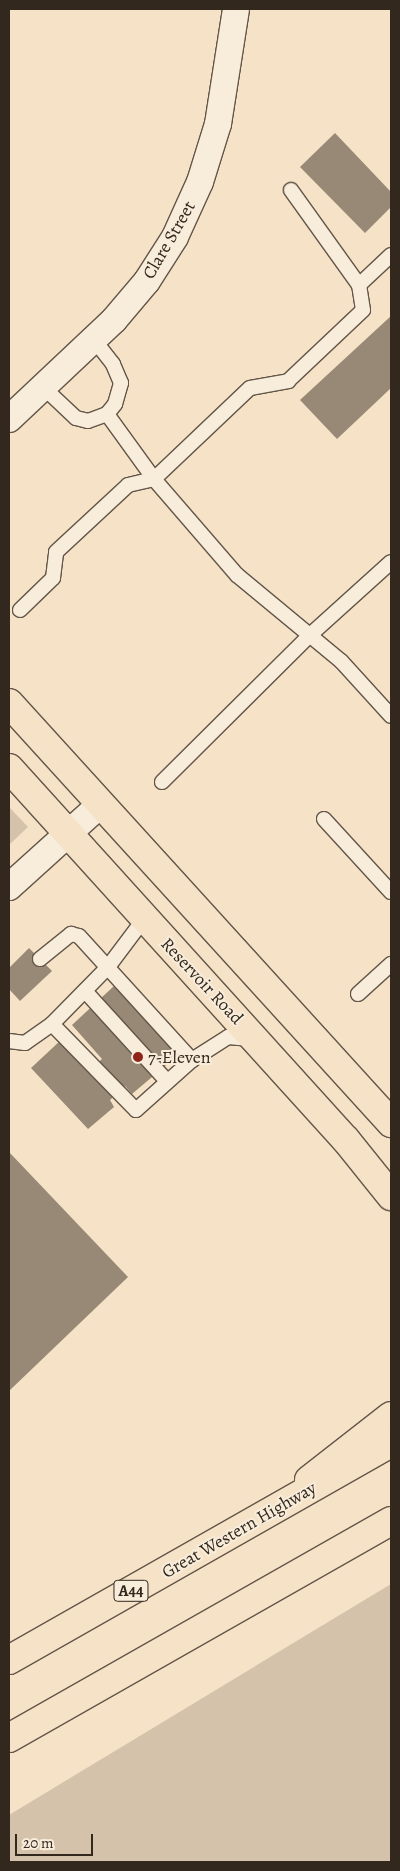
<!DOCTYPE html>
<style>
body{margin:0}
#map{position:relative;width:400px;height:1871px;overflow:hidden;background:#f5e2c7;font-family:Alegreya,serif}
div>[style]{position:absolute}
.green>*{inset:0;background:#d4c2aa}
.building>*{inset:0;background:#978975}
.roads{filter:drop-shadow(1px 0 #635648) drop-shadow(-1px 0 #635648) drop-shadow(0 1px #635648) drop-shadow(0 -1px #635648)}
.lane>*{height:14px;margin:-7px;padding:0 7px;transform-origin:7px;border-radius:7px;background:#f8ecdb}
.street>*{height:26px;margin:-13px;padding:0 13px;transform-origin:13px;border-radius:13px;background:#f8ecdb}
.primary>*{height:28px;margin:-14px;padding:0 14px;transform-origin:14px;border-radius:14px;background:#f5e2c7}
.highway>*{height:28px;margin:-14px;padding:0 14px;transform-origin:14px;border-radius:14px;background:#f5e2c7}
.dots>*{width:14px;height:14px;translate:-50% -50%;box-sizing:border-box;border:2px solid #f8ecdb;border-radius:50%}
span{translate:-50% -50%;white-space:nowrap;text-align:center;line-height:1.15;-webkit-text-stroke:4px #f8ecdb;paint-order:stroke}
.shield-label span{padding:1px 4px;background:#f8ecdb;border:1px solid;border-radius:4px;-webkit-text-stroke-width:0}
.shield-label{font-size:16px;color:#32281d;font-weight:700}
.street-label{font-size:18px;color:#32281d}
.poi-label{font-size:18px;color:#32281d}
.left{translate:0 -50%;text-align:left}
.frame{position:absolute;inset:0;border:10px solid #32281d;pointer-events:none}
.scale{position:absolute;left:15px;top:1834px;width:78px;height:22px;box-sizing:border-box;border:2px solid #32281d;border-top:0;padding-left:6px;font-size:15px;line-height:18px;white-space:nowrap;color:#32281d;-webkit-text-stroke:4px #f8ecdb;paint-order:stroke}
</style>
<div id="map">
<div class="green">
<div style="clip-path:polygon(9px 807px,28px 827px,9px 845px)"></div>
<div style="clip-path:polygon(391px 1584px,391px 1862px,9px 1862px,9px 1815px)"></div>
</div>
<div class="building">
<div style="clip-path:polygon(335px 133px,391px 192px,391px 207px,365px 233px,300px 167px)"></div>
<div style="clip-path:polygon(391px 316px,391px 388px,337px 439px,300px 400px)"></div>
<div style="clip-path:polygon(29px 948px,52px 971px,20px 1001px,9px 989px,9px 968px)"></div>
<div style="clip-path:polygon(114px 986px,178px 1055px,132px 1094px,125px 1086px,110px 1100px,114px 1107px,88px 1129px,31px 1068px,61px 1040px,89px 1071px,102px 1059px,72px 1025px)"></div>
<div style="clip-path:polygon(9px 1152px,128px 1277px,9px 1391px)"></div>
</div>
<div class="roads">
<div class="lane">
<div style="left:291px;top:190px;width:117px;rotate:54.4deg"></div>
<div style="left:43px;top:387px;width:45px;rotate:43.2deg"></div>
<div style="left:76px;top:418px;width:12px;rotate:14deg"></div>
<div style="left:88px;top:421px;width:20px;rotate:-20deg"></div>
<div style="left:107px;top:414px;width:13px;rotate:-51deg"></div>
<div style="left:115px;top:404px;width:22px;rotate:-74deg"></div>
<div style="left:121px;top:383px;width:21px;rotate:-113deg"></div>
<div style="left:113px;top:364px;width:31px;rotate:-128deg"></div>
<div style="left:107px;top:414px;width:80px;rotate:54.1deg"></div>
<div style="left:154px;top:479px;width:127px;rotate:49.2deg"></div>
<div style="left:237px;top:575px;width:135px;rotate:39.6deg"></div>
<div style="left:341px;top:661px;width:74px;rotate:47.7deg"></div>
<div style="left:20px;top:610px;width:46px;rotate:-44.1deg"></div>
<div style="left:53px;top:578px;width:26px;rotate:-83deg"></div>
<div style="left:56px;top:552px;width:98px;rotate:-42.9deg"></div>
<div style="left:128px;top:485px;width:27px;rotate:-13deg"></div>
<div style="left:154px;top:479px;width:132px;rotate:-43.5deg"></div>
<div style="left:250px;top:388px;width:39px;rotate:-10deg"></div>
<div style="left:288px;top:381px;width:103px;rotate:-43.4deg"></div>
<div style="left:363px;top:310px;width:25px;rotate:-99deg"></div>
<div style="left:359px;top:285px;width:44px;rotate:-43.2deg"></div>
<div style="left:162px;top:782px;width:207px;rotate:-44.8deg"></div>
<div style="left:309px;top:636px;width:110px;rotate:-42.1deg"></div>
<div style="left:324px;top:819px;width:99px;rotate:47.5deg"></div>
<div style="left:40px;top:959px;width:40px;rotate:-39deg"></div>
<div style="left:71px;top:934px;width:8px;rotate:14deg"></div>
<div style="left:79px;top:936px;width:168px;rotate:47.7deg"></div>
<div style="left:85px;top:991px;width:122px;rotate:47.7deg"></div>
<div style="left:358px;top:994px;width:45px;rotate:-42.3deg"></div>
<div style="left:52px;top:1024px;width:120px;rotate:45.7deg"></div>
<div style="left:136px;top:1110px;width:75px;rotate:-41.8deg"></div>
<div style="left:192px;top:1060px;width:43px;rotate:-32.6deg"></div>
<div style="left:228px;top:1037px;width:25px;rotate:5deg"></div>
<div style="left:9px;top:1041px;width:16px;rotate:7deg"></div>
<div style="left:25px;top:1043px;width:33px;rotate:-35deg"></div>
<div style="left:52px;top:1024px;width:80px;rotate:-45.5deg"></div>
<div style="left:108px;top:967px;width:60px;rotate:-53.1deg"></div>
</div>
<div class="street">
<div style="left:9px;top:419px;width:144px;rotate:-43.3deg"></div>
<div style="left:114px;top:320px;width:51px;rotate:-49.8deg"></div>
<div style="left:147px;top:281px;width:52px;rotate:-57.5deg"></div>
<div style="left:175px;top:237px;width:60px;rotate:-65.6deg"></div>
<div style="left:200px;top:182px;width:61px;rotate:-72.8deg"></div>
<div style="left:218px;top:124px;width:116px;rotate:-81.1deg"></div>
<div style="left:9px;top:887px;width:124px;rotate:-42.1deg"></div>
</div>
<div class="primary">
<div style="left:9px;top:703px;width:568px;rotate:47.71deg"></div>
<div style="left:9px;top:768px;width:502px;rotate:47.83deg"></div>
<div style="left:346px;top:1140px;width:72px;rotate:51.2deg"></div>
<div style="left:309px;top:1480px;width:104px;rotate:-38deg"></div>
</div>
<div class="highway">
<div style="left:9px;top:1660px;width:439px;rotate:-29.6deg"></div>
<div style="left:9px;top:1738px;width:439px;rotate:-29.6deg"></div>
</div>
</div>
<div class="dots">
<div style="left:138px;top:1057px;background:#8f2418"></div>
</div>
<div class="shield-label">
<span style="left:131px;top:1591px">A44</span>
</div>
<div class="street-label">
<span style="left:169px;top:240px;rotate:-60deg">Clare Street</span>
<span style="left:202px;top:981px;rotate:47deg">Reservoir Road</span>
<span style="left:239px;top:1530px;rotate:-30deg">Great Western Highway</span>
</div>
<div class="poi-label">
<span class="left" style="left:148px;top:1057px">7-Eleven</span>
</div>
<div class="frame"></div>
<div class="scale">20 m</div>
</div>
